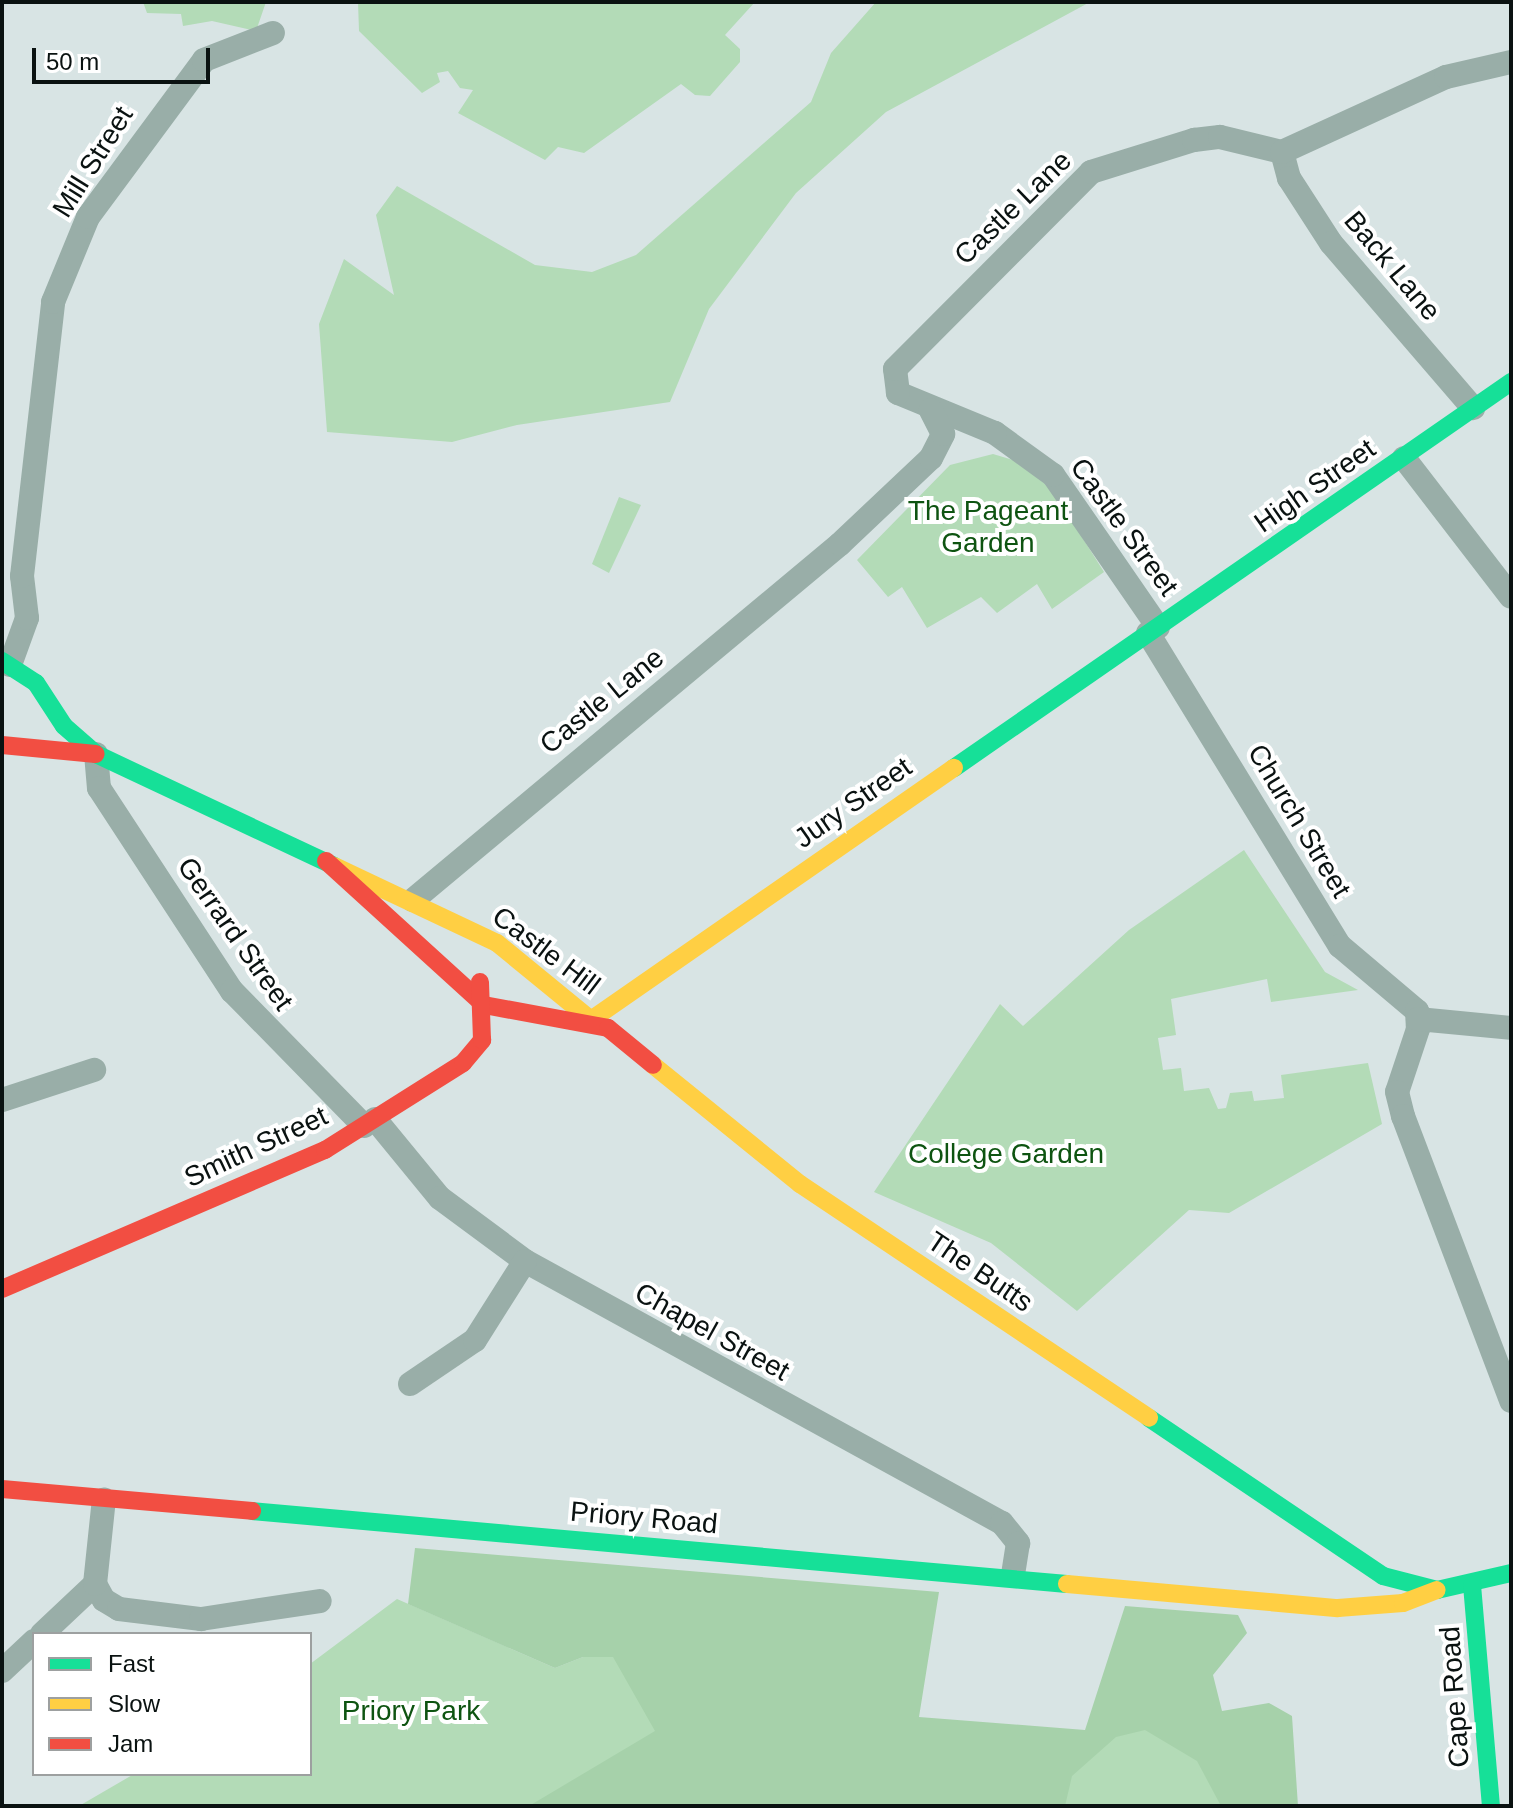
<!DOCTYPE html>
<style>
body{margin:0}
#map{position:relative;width:1513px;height:1808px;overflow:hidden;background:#d8e4e4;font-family:Helvetica,sans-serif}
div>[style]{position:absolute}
.green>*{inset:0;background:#b3dbb7}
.forest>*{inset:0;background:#a6d1aa}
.street>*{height:24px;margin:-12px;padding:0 12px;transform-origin:12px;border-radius:12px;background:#99aea8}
.fast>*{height:18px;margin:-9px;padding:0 9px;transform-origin:9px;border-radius:9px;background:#16e098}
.slow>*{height:18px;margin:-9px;padding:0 9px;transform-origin:9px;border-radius:9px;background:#ffcf43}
.jam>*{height:18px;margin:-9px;padding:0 9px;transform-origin:9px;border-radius:9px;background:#f24e42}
span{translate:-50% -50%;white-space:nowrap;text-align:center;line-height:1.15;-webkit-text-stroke:8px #fff;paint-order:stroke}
.street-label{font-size:28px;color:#0a1211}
.park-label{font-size:28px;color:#0e5411}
.frame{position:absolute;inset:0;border:4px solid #0a1211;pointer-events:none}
.legend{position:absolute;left:32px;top:1632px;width:280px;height:144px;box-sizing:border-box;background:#fff;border:2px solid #9da0a0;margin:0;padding:10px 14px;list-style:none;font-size:24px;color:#0a1211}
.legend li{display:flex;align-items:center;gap:16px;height:40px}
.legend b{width:40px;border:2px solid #9da0a0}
.scale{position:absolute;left:32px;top:48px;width:178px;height:36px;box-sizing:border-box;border:4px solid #0a1211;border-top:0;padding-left:10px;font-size:24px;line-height:28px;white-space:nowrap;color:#0a1211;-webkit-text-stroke:6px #fff;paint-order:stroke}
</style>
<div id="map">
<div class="green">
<div style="clip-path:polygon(143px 2px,266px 2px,256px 31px,212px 21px,183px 26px,181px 14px,147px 13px)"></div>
<div style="clip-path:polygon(358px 2px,755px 2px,725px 35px,740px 49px,740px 62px,710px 96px,695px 95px,681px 84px,584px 153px,558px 147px,545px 160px,458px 113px,473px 90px,460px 88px,448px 71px,437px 73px,440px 82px,422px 93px,359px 31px)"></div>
<div style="clip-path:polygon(876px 2px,1090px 2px,886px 112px,796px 193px,709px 309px,670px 402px,517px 425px,452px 442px,327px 432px,319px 324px,344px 259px,394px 295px,376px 215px,397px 186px,535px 265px,592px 272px,636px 255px,811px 102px,831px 53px)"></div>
<div style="clip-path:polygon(993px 454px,1020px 462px,1053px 491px,1104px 572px,1052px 609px,1037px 584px,997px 613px,981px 597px,927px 628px,902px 587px,888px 597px,857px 560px,950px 465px)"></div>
<div style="clip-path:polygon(619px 497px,641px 505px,609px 573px,592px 564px)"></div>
<div style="clip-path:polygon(1244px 850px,1325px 972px,1358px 990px,1271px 1002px,1267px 979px,1171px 999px,1176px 1035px,1158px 1038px,1163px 1070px,1181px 1068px,1184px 1091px,1209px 1088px,1218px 1109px,1226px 1108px,1230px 1093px,1252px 1091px,1254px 1101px,1284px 1098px,1281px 1075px,1368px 1063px,1382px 1124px,1229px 1213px,1189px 1210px,1077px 1311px,991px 1243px,874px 1192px,1000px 1004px,1023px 1026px,1129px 930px)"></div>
<div style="clip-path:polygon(397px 1599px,555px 1668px,583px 1657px,613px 1657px,907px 1722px,1084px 1741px,1215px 1700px,1238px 1806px,79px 1806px,134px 1774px,310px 1774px,310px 1664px)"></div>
</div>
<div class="forest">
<div style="clip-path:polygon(415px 1548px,939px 1592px,919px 1717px,1085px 1730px,1125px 1606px,1238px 1615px,1247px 1633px,1213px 1675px,1222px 1711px,1269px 1703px,1292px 1716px,1298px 1806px,1221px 1806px,1197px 1761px,1145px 1730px,1116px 1737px,1072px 1776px,1065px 1806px,529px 1806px,655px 1731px,613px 1657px,583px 1657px,555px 1668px,408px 1604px)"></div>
</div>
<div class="street">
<div style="left:1282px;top:152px;width:27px;rotate:75deg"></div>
<div style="left:1289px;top:178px;width:77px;rotate:57.1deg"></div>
<div style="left:1331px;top:243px;width:218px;rotate:49.3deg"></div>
<div style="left:1404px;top:458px;width:175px;rotate:52.4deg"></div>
<div style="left:1158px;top:627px;width:185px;rotate:-124.6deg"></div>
<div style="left:1053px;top:475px;width:72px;rotate:-144.1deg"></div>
<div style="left:995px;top:433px;width:105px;rotate:-157.6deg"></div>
<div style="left:898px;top:393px;width:24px;rotate:-97deg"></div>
<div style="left:895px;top:369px;width:278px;rotate:-45.1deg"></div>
<div style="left:1091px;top:172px;width:108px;rotate:-17.3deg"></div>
<div style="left:1194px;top:140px;width:26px;rotate:-7deg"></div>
<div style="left:1220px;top:137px;width:64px;rotate:13.6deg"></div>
<div style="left:1282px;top:152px;width:180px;rotate:-24.6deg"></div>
<div style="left:1446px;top:77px;width:67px;rotate:-13deg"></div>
<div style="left:1148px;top:633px;width:367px;rotate:58.5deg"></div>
<div style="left:1340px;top:946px;width:101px;rotate:40.2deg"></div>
<div style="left:1417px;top:1011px;width:18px;rotate:87deg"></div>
<div style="left:1418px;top:1029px;width:66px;rotate:108.4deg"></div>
<div style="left:1397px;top:1092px;width:25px;rotate:76deg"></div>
<div style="left:1403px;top:1116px;width:305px;rotate:69.2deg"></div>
<div style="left:10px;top:665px;width:50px;rotate:-70.1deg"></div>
<div style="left:27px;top:618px;width:42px;rotate:-96.8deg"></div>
<div style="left:22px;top:576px;width:276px;rotate:-83.5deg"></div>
<div style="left:53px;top:302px;width:92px;rotate:-67.6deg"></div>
<div style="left:88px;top:217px;width:195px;rotate:-53.5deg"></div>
<div style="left:204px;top:60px;width:74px;rotate:-21.4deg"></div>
<div style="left:96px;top:754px;width:34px;rotate:85deg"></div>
<div style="left:99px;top:788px;width:243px;rotate:56.8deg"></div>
<div style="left:232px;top:991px;width:189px;rotate:45.6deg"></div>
<div style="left:413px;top:900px;width:556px;rotate:-39.82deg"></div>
<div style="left:840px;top:544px;width:125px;rotate:-43.4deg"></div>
<div style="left:931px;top:458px;width:27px;rotate:-63deg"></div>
<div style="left:943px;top:434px;width:27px;rotate:-117deg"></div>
<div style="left:1418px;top:1019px;width:93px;rotate:5.5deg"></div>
<div style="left:2px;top:1100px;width:97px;rotate:-18.1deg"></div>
<div style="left:375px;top:1119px;width:102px;rotate:50.6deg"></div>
<div style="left:440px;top:1198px;width:106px;rotate:36.5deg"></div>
<div style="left:525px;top:1261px;width:544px;rotate:28.78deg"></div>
<div style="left:1002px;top:1523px;width:26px;rotate:51deg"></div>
<div style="left:1018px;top:1543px;width:32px;rotate:99deg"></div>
<div style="left:410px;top:1384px;width:78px;rotate:-34.1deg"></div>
<div style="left:475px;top:1340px;width:93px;rotate:-57.7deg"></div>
<div style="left:95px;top:1584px;width:18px;rotate:61deg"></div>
<div style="left:104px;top:1600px;width:17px;rotate:31deg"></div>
<div style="left:119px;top:1609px;width:83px;rotate:7deg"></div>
<div style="left:201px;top:1619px;width:120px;rotate:-8.6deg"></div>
<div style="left:42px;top:1634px;width:73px;rotate:-43.3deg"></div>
<div style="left:95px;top:1584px;width:85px;rotate:-84deg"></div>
<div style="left:2px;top:1671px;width:44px;rotate:-43.2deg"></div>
</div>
<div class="fast">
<div style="left:2px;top:661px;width:40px;rotate:32.9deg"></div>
<div style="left:36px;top:683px;width:51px;rotate:56.9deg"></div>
<div style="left:64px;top:726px;width:43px;rotate:41.2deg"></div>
<div style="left:96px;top:754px;width:263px;rotate:25.2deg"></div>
<div style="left:954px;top:768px;width:678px;rotate:-34.72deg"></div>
<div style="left:1149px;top:1418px;width:282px;rotate:34deg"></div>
<div style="left:1383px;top:1576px;width:56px;rotate:14.5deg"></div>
<div style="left:1437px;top:1590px;width:76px;rotate:-12.9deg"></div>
<div style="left:252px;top:1511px;width:818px;rotate:5.12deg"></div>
<div style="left:1472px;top:1585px;width:222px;rotate:85.1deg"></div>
</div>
<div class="slow">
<div style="left:334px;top:866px;width:180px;rotate:25.3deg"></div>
<div style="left:497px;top:943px;width:122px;rotate:39.3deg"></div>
<div style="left:591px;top:1020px;width:442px;rotate:-34.8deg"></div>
<div style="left:653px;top:1065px;width:189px;rotate:39deg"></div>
<div style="left:800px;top:1184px;width:420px;rotate:33.8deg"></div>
<div style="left:1067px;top:1584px;width:272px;rotate:5.1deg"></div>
<div style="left:1338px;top:1608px;width:65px;rotate:-4.4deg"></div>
<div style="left:1403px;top:1603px;width:36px;rotate:-21deg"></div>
</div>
<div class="jam">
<div style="left:2px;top:745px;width:94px;rotate:5.5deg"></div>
<div style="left:326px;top:861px;width:214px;rotate:42.3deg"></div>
<div style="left:484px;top:1005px;width:126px;rotate:10.5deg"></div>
<div style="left:608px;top:1028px;width:58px;rotate:39.4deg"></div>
<div style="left:2px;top:1289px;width:352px;rotate:-23.3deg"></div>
<div style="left:325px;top:1150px;width:163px;rotate:-32.2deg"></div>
<div style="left:463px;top:1063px;width:30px;rotate:-50deg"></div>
<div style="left:482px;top:1040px;width:58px;rotate:-92deg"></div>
<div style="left:2px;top:1489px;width:251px;rotate:5deg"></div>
</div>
<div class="street-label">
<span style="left:93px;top:162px;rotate:-58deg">Mill Street</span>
<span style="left:1013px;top:208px;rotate:-44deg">Castle Lane</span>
<span style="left:1392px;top:266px;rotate:50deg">Back Lane</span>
<span style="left:1315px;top:486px;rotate:-35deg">High Street</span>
<span style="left:1124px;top:527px;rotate:54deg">Castle Street</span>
<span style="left:602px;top:701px;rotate:-39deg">Castle Lane</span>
<span style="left:853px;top:803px;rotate:-35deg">Jury Street</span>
<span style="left:1299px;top:821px;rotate:59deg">Church Street</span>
<span style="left:235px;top:934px;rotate:55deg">Gerrard Street</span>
<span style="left:546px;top:951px;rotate:37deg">Castle Hill</span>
<span style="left:256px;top:1147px;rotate:-25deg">Smith Street</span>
<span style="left:980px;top:1272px;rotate:34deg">The Butts</span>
<span style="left:712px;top:1332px;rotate:29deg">Chapel Street</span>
<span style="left:644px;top:1518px;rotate:5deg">Priory Road</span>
<span style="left:1455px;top:1697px;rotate:-94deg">Cape Road</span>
</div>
<div class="park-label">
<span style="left:988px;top:527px">The Pageant<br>Garden</span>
<span style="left:1006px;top:1154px">College Garden</span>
<span style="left:411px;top:1711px">Priory Park</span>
</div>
<div class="frame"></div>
<ul class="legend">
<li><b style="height:10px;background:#16e098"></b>Fast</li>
<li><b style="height:10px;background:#ffcf43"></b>Slow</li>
<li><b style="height:10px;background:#f24e42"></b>Jam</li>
</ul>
<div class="scale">50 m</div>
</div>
